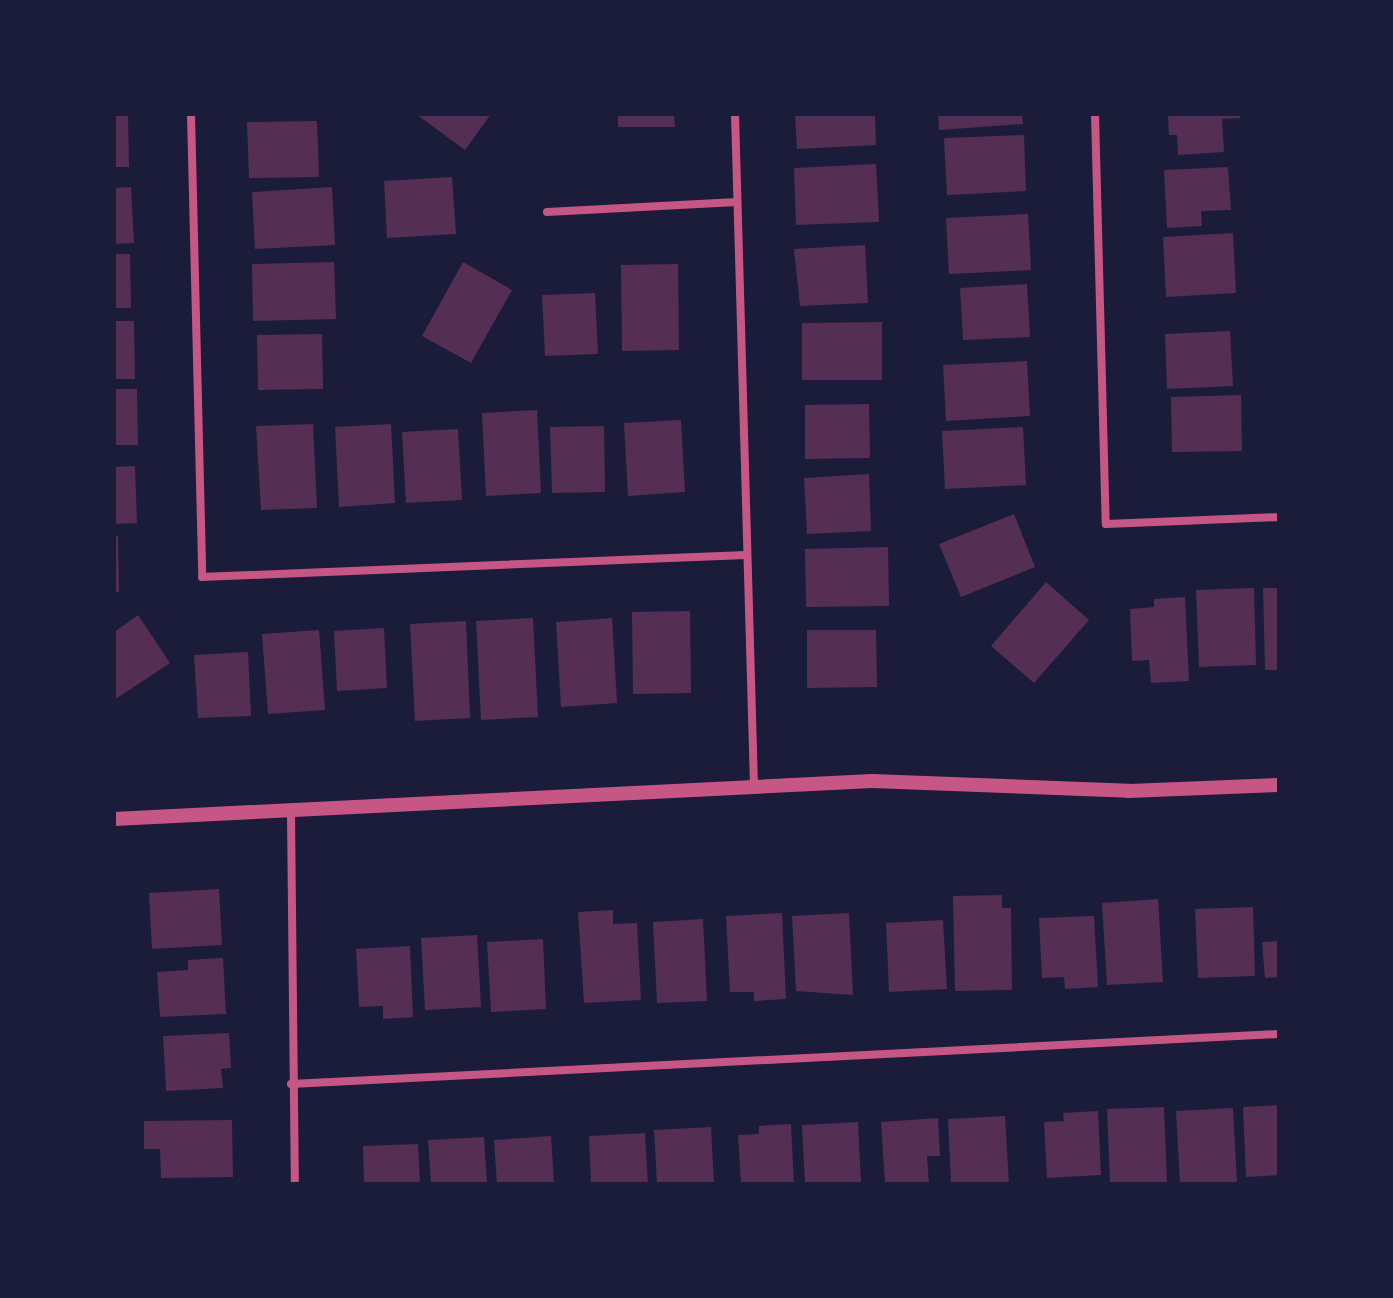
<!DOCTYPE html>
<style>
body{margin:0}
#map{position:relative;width:1393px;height:1298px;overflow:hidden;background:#1b1b3a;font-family:"Varela Round",sans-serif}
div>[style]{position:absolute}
.building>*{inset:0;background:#542f53}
.minor>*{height:8px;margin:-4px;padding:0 4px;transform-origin:4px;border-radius:4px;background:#c65784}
.tertiary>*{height:14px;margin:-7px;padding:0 7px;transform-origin:7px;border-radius:7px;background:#c65784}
span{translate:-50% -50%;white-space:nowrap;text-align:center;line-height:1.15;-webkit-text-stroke:8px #1b1b3a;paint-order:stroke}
.frame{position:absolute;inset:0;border:116px solid #1b1b3a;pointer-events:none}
</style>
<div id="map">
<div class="building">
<div style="clip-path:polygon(114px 114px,128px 114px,129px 167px,114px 167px)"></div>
<div style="clip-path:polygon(416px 114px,491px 114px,465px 150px)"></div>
<div style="clip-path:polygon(618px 114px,674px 114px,675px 127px,618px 127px)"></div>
<div style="clip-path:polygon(795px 114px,875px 114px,876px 145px,797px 149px)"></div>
<div style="clip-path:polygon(938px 114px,1022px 114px,1023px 124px,939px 130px)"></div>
<div style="clip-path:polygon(1168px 114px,1240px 114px,1240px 118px,1222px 119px,1224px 152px,1178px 155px,1177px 135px,1169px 135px)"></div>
<div style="clip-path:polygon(317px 121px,319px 177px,249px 178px,247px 122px)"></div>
<div style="clip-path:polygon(1024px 135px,1026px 191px,947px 195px,944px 138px)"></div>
<div style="clip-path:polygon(876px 164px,879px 222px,796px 225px,794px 168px)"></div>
<div style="clip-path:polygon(1228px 167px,1231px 210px,1201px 211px,1202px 226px,1167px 228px,1164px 170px)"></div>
<div style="clip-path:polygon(452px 177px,456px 234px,387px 238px,384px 181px)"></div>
<div style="clip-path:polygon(131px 187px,134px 243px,114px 244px,114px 188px)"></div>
<div style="clip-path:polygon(332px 187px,335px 245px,255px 249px,252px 192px)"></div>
<div style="clip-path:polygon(1028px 214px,1031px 270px,949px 274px,946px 218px)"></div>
<div style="clip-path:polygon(1233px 233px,1236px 293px,1166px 297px,1163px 237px)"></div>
<div style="clip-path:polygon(865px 245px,868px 303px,800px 306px,794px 249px)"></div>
<div style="clip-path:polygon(114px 254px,130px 254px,131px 308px,114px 308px)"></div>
<div style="clip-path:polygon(334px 262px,336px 319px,253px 321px,252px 264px)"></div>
<div style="clip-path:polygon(463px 262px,512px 290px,471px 363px,422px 336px)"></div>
<div style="clip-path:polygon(678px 264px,679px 350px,622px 351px,621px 265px)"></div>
<div style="clip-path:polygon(1027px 284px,1030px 337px,963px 340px,960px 288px)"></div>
<div style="clip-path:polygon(595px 293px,598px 354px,545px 356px,542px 295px)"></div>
<div style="clip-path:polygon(114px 321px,134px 321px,135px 379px,114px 379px)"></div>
<div style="clip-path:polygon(882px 322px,882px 380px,802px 380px,802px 323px)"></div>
<div style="clip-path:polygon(1230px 331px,1233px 386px,1167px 389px,1165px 334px)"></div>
<div style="clip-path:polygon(322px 334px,323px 389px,258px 390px,257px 335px)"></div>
<div style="clip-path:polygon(1027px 361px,1030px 416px,946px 421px,943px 365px)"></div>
<div style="clip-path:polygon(114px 389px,137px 389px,138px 445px,114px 445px)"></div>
<div style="clip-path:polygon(1241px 395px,1242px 451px,1172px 452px,1171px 397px)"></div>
<div style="clip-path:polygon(869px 404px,870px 458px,805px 459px,805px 405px)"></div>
<div style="clip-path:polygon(537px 410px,541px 493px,486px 496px,482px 413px)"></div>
<div style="clip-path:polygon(681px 420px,685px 492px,628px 496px,624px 423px)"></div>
<div style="clip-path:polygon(313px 424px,317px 508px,261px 510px,256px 426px)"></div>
<div style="clip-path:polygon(391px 424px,395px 503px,339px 507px,335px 427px)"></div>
<div style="clip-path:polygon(604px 426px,605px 492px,552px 493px,550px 427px)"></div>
<div style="clip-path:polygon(1023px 427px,1026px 485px,945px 489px,942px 431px)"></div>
<div style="clip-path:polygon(458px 429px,462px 500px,406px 503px,402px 432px)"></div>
<div style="clip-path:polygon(135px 466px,137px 523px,114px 524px,114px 467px)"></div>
<div style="clip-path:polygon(869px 474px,871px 531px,807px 534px,804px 478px)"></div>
<div style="clip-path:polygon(1014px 514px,1035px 567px,961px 597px,939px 544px)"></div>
<div style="clip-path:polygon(114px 536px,118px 536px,119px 592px,114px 592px)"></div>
<div style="clip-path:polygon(888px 547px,889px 606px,806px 607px,805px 549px)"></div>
<div style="clip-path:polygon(1046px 582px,1089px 620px,1034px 683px,991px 646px)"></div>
<div style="clip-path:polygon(1254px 588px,1256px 665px,1199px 667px,1196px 590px)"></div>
<div style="clip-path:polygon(1263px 588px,1279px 588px,1279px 670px,1265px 670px)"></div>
<div style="clip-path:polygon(1185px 597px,1189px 681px,1151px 683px,1149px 660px,1132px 661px,1130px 609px,1154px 607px,1154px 599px)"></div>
<div style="clip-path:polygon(690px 611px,691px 693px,633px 694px,632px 612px)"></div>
<div style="clip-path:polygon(138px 615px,170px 663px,114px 700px,114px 632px)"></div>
<div style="clip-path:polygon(533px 618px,538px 717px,481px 720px,476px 621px)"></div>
<div style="clip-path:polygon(612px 618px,617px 703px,561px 707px,556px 622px)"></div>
<div style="clip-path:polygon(466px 621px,470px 718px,415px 721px,410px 624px)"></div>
<div style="clip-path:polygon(384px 628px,387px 688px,337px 691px,334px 631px)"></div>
<div style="clip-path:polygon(319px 630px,325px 710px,268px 714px,262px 634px)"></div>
<div style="clip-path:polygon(807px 630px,876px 630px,877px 687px,807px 688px)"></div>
<div style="clip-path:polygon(248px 652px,251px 716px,198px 718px,194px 655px)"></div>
<div style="clip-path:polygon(219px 889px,222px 945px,152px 949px,149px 893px)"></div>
<div style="clip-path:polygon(1002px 895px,1002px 908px,1011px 908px,1012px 990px,955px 991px,953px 896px)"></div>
<div style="clip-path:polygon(1158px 899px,1163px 982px,1107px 985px,1102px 903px)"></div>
<div style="clip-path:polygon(1253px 907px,1255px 976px,1198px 978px,1195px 909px)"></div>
<div style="clip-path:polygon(613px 910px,613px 924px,637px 923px,641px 1000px,584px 1003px,578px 912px)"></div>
<div style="clip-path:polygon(782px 913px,786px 999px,754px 1001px,754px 992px,730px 992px,726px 916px)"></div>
<div style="clip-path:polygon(849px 913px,853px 995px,796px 991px,792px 916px)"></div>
<div style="clip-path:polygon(1094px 916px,1098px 987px,1065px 989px,1064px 977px,1042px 978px,1039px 918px)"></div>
<div style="clip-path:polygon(703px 919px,707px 1001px,657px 1003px,653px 922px)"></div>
<div style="clip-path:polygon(943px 920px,947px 989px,889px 992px,886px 923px)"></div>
<div style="clip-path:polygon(477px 935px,481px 1007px,425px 1010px,421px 938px)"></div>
<div style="clip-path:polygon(543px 939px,546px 1009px,491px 1012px,487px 942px)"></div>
<div style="clip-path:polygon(1279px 941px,1279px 977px,1265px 978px,1262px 942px)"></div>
<div style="clip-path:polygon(410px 946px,413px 1017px,383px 1019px,383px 1006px,359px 1007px,356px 949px)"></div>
<div style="clip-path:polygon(223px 958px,226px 1014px,160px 1017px,157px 972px,188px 970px,188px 960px)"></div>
<div style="clip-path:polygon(229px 1033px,231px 1068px,221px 1069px,223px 1088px,166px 1091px,163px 1036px)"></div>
<div style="clip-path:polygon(1279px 1105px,1279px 1175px,1246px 1177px,1243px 1107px)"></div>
<div style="clip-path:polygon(1164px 1107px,1167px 1184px,1110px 1184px,1107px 1109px)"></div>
<div style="clip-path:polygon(1233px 1108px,1237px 1184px,1180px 1184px,1176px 1111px)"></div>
<div style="clip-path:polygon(1098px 1111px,1101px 1175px,1047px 1178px,1044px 1122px,1064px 1121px,1063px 1113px)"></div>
<div style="clip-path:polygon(1005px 1116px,1009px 1184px,951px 1184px,948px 1119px)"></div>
<div style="clip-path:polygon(938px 1118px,940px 1156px,927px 1156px,929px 1184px,885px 1184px,881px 1122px)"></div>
<div style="clip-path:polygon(232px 1120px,233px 1177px,161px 1178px,160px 1149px,144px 1149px,144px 1121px)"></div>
<div style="clip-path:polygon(858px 1122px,861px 1184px,805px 1184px,802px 1125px)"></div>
<div style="clip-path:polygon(791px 1124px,794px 1184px,741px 1184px,738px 1135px,759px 1134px,759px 1126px)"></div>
<div style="clip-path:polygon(711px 1127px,714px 1184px,657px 1184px,654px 1130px)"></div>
<div style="clip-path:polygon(645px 1133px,648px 1184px,591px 1184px,589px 1136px)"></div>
<div style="clip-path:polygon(551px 1136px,554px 1184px,497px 1184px,494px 1140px)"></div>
<div style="clip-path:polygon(484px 1137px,487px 1184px,431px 1184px,428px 1140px)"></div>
<div style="clip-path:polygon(418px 1144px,420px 1184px,364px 1184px,363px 1146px)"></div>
</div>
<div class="minor">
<div style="left:191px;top:114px;width:463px;rotate:88.6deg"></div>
<div style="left:202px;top:577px;width:544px;rotate:-2.32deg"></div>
<div style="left:735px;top:114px;width:671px;rotate:88.38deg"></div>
<div style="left:1095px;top:114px;width:410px;rotate:88.5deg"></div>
<div style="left:1106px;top:524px;width:173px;rotate:-2.3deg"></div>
<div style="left:547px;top:212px;width:190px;rotate:-3deg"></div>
<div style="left:291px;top:814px;width:370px;rotate:89.4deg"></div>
<div style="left:291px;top:1084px;width:989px;rotate:-2.9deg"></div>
</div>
<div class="tertiary">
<div style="left:114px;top:819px;width:759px;rotate:-2.87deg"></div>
<div style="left:872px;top:781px;width:257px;rotate:2.2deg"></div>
<div style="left:1129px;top:791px;width:150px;rotate:-2.3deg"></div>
</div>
<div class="frame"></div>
</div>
